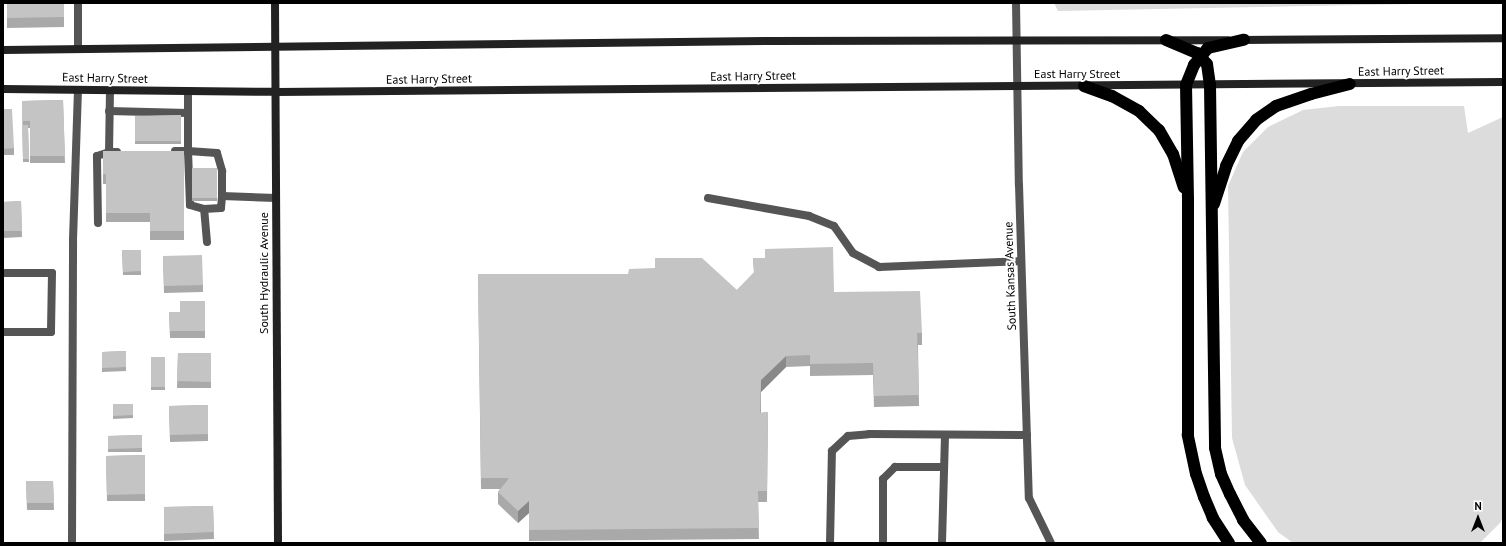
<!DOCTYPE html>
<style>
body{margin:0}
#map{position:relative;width:1506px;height:546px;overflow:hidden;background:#fff;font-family:"PT Sans",sans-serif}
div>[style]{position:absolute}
.green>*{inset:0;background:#dcdcdc}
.lane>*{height:8px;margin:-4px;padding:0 4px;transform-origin:4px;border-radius:4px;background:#555}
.street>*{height:8px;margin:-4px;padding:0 4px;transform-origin:4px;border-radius:4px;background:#555}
.secondary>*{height:8px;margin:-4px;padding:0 4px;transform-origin:4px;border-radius:4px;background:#222}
.highway>*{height:12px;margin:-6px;padding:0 6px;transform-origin:6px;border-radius:6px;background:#000}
.wall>*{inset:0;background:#a9a9a9}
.shaded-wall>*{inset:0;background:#898989}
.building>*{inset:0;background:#c4c4c4}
span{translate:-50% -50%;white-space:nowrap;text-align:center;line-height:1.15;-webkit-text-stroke:4px #fff;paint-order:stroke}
.street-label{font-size:12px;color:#000}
.frame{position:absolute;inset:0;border:4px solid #000;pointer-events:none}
.north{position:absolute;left:1458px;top:498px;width:40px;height:40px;-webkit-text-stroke:3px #fff;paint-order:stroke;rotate:0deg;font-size:11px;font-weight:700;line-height:16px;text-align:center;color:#000}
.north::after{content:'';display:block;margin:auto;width:14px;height:18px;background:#000;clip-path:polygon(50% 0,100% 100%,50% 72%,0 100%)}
</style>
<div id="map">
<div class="green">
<div style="clip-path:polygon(1054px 3px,1468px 3px,1058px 11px)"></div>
<div style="clip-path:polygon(1339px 106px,1464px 106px,1468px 133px,1503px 117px,1503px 517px,1500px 523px,1480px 543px,1293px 543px,1278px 532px,1245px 485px,1232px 438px,1228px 186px,1243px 152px,1268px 127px,1303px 110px)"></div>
</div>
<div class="lane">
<div style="left:78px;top:3px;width:46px;rotate:90deg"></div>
<div style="left:110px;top:90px;width:62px;rotate:90.9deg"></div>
<div style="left:109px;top:152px;width:8px"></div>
<div style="left:188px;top:91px;width:22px;rotate:90deg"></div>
<div style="left:109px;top:111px;width:79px;rotate:1.5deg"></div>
<div style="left:188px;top:113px;width:38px;rotate:90deg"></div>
<div style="left:188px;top:151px;width:29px;rotate:4deg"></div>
<div style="left:217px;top:153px;width:19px;rotate:74deg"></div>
<div style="left:222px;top:171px;width:25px;rotate:90deg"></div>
<div style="left:175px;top:151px;width:13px"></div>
<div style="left:188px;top:151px;width:54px;rotate:87.9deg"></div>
<div style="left:190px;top:205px;width:15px;rotate:16deg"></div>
<div style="left:708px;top:198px;width:103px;rotate:10.1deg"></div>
<div style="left:809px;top:216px;width:27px;rotate:22deg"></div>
<div style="left:834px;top:226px;width:33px;rotate:55deg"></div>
<div style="left:853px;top:253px;width:30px;rotate:28deg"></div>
<div style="left:879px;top:267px;width:142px;rotate:-2.4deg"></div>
<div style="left:98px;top:223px;width:67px;rotate:-90.9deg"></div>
<div style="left:97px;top:156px;width:13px;rotate:-18deg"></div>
<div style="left:207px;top:242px;width:33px;rotate:-95deg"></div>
<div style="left:204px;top:209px;width:17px;rotate:-3deg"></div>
<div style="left:221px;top:208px;width:12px;rotate:-85deg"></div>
<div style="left:222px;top:196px;width:54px;rotate:2.1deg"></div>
<div style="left:3px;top:273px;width:49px"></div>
<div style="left:52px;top:273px;width:59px;rotate:91deg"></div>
<div style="left:51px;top:332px;width:48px;rotate:180deg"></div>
<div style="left:72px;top:543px;width:303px;rotate:-89.8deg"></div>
<div style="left:73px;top:240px;width:150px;rotate:-88.1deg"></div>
<div style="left:830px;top:543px;width:92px;rotate:-88.8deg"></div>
<div style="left:832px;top:451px;width:22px;rotate:-43deg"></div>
<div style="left:848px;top:436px;width:21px;rotate:-5deg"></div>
<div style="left:869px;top:434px;width:158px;rotate:0.4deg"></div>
<div style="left:883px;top:543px;width:64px;rotate:-90deg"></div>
<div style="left:883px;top:479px;width:17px;rotate:-45deg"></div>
<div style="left:895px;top:467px;width:49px"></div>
<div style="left:942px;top:543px;width:108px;rotate:-88.4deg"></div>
</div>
<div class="street">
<div style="left:1016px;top:3px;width:182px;rotate:89.1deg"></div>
<div style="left:1019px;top:185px;width:313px;rotate:88.2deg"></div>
<div style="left:1029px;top:498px;width:50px;rotate:63.9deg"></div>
</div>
<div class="secondary">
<div style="left:275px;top:3px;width:540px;rotate:89.68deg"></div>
<div style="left:1240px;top:40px;width:263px;rotate:-0.4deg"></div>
<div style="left:3px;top:50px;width:768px;rotate:-0.67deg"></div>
<div style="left:771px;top:41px;width:457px;rotate:-0.1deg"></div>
<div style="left:3px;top:89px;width:273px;rotate:0.6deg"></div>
<div style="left:276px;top:92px;width:1227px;rotate:-0.47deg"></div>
</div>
<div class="highway">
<div style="left:1166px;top:40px;width:34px;rotate:23deg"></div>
<div style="left:1197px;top:53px;width:15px;rotate:48deg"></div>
<div style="left:1207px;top:64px;width:21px;rotate:82deg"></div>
<div style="left:1210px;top:85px;width:363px;rotate:89.2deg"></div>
<div style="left:1215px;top:448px;width:27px;rotate:77deg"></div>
<div style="left:1221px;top:474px;width:22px;rotate:66deg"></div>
<div style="left:1230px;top:494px;width:29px;rotate:63deg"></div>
<div style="left:1243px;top:520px;width:29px;rotate:52deg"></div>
<div style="left:1084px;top:86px;width:30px;rotate:20deg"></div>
<div style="left:1112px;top:96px;width:31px;rotate:29deg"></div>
<div style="left:1139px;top:111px;width:28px;rotate:44deg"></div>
<div style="left:1159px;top:130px;width:28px;rotate:60deg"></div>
<div style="left:1173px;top:154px;width:35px;rotate:72deg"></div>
<div style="left:1214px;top:204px;width:40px;rotate:-72deg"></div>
<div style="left:1226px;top:166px;width:28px;rotate:-64deg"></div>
<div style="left:1238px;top:141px;width:28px;rotate:-49deg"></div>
<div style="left:1256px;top:120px;width:24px;rotate:-35deg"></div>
<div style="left:1276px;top:106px;width:37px;rotate:-19deg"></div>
<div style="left:1311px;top:94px;width:40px;rotate:-14.4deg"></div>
<div style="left:1229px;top:543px;width:30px;rotate:-123deg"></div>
<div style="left:1213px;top:518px;width:23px;rotate:-113deg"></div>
<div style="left:1204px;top:497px;width:24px;rotate:-109deg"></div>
<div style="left:1196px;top:474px;width:40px;rotate:-102deg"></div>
<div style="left:1188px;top:435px;width:236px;rotate:-90deg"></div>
<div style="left:1188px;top:199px;width:114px;rotate:-91deg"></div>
<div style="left:1186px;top:85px;width:22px;rotate:-68deg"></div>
<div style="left:1194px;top:65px;width:22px;rotate:-51deg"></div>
<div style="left:1208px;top:48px;width:37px;rotate:-13deg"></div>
</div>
<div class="wall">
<div style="clip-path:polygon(7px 3px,64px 3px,64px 27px,7px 28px)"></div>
<div style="clip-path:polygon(63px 100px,65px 163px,30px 163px,30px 128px,28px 128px,29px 162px,23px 162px,22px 101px)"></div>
<div style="clip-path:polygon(3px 109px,14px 148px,14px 155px,3px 155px)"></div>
<div style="clip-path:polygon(181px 115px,181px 144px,135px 144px,135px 116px)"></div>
<div style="clip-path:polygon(103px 151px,184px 151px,184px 240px,150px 240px,150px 222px,106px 222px,106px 184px,103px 184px)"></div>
<div style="clip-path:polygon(192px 168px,217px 168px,217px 201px,192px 201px)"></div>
<div style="clip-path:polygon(21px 201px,22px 237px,3px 238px,3px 202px)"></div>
<div style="clip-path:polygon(122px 250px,141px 250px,141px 275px,123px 275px)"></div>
<div style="clip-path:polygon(163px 256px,203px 285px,203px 292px,164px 293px)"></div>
<div style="clip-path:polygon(753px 258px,834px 292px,922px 333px,922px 345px,918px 345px,919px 406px,874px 407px,873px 375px,810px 376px,810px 366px,786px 367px,761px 392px,761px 413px,768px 412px,767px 502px,758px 502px,759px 539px,529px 541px,529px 513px,518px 523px,498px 504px,498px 492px,500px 489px,481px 489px,478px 274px,737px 290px,754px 273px)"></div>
<div style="clip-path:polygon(205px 301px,205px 338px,170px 338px,169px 312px,180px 312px)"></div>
<div style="clip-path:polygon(126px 351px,126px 371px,102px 372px,102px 352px)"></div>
<div style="clip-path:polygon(178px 353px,211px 353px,211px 388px,177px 388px)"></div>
<div style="clip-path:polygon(151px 357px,165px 357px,165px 390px,151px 390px)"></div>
<div style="clip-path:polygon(113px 404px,133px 404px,133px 418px,113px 419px)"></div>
<div style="clip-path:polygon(208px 405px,208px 441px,170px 442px,169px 406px)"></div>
<div style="clip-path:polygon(142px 435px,142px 452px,108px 452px,108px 436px)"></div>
<div style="clip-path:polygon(145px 455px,145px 501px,107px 501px,106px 456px)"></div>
<div style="clip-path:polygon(26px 481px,53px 481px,54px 510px,27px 510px)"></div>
<div style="clip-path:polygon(213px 506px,214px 539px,164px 541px,164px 507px)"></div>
</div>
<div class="shaded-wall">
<div style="clip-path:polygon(786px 356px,786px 367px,761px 392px,760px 424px,761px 380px)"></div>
<div style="clip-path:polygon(529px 501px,529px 513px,518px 523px,518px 511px)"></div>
</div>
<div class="building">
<div style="clip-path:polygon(7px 3px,64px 3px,64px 17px,7px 18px)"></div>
<div style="clip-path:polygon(63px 100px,65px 156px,30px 156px,30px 121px,22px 121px,22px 101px)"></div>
<div style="clip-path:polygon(3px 109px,12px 109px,14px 148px,3px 149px)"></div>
<div style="clip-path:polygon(181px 115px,181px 141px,135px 141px,135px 116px)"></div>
<div style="clip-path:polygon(22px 125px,28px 125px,29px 159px,23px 159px)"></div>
<div style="clip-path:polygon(103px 151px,184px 151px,184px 231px,150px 231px,150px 213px,106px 213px,106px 174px,103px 174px)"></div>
<div style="clip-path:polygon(192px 168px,217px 168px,217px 198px,192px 198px)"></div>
<div style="clip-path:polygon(21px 201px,22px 231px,3px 231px,3px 202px)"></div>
<div style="clip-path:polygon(833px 247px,834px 292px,920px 291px,922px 333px,917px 333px,919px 395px,874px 396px,873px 363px,810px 364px,810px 355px,786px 356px,761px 380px,760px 413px,768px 412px,767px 491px,758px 491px,759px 528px,529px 530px,529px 501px,518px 511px,498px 492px,509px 478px,481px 478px,478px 274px,628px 274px,629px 269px,655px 268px,655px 258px,702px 258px,737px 290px,754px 272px,753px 258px,765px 258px,765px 249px)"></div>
<div style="clip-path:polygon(122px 250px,141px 250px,141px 271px,123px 272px)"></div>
<div style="clip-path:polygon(202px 255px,203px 285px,164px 286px,163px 256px)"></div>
<div style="clip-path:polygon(180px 301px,205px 301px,205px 331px,170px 331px,169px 312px,180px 312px)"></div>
<div style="clip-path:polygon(126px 351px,126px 367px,102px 368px,102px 352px)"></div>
<div style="clip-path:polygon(178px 353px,211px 353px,211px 382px,177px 381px)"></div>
<div style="clip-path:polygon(151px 357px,165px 357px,165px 387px,151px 387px)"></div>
<div style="clip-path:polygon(113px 404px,133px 404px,133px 415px,113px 416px)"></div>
<div style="clip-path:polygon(208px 405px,208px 434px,170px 435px,169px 406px)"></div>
<div style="clip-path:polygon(142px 435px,142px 448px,108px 449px,108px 436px)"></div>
<div style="clip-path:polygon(145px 455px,145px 494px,107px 495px,106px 456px)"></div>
<div style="clip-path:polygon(26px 481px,53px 481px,54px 503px,27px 503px)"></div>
<div style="clip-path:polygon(213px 506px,214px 532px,164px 534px,164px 507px)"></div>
</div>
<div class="street-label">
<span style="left:1401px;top:71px;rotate:-1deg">East Harry Street</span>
<span style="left:1077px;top:74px">East Harry Street</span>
<span style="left:753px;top:76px;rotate:-1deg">East Harry Street</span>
<span style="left:105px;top:78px;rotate:1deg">East Harry Street</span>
<span style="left:429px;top:79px;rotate:-1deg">East Harry Street</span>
<span style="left:264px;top:273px;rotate:-90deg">South Hydraulic Avenue</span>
<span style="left:1010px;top:276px;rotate:-92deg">South Kansas Avenue</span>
</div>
<div class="frame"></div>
<div class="north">N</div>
</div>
